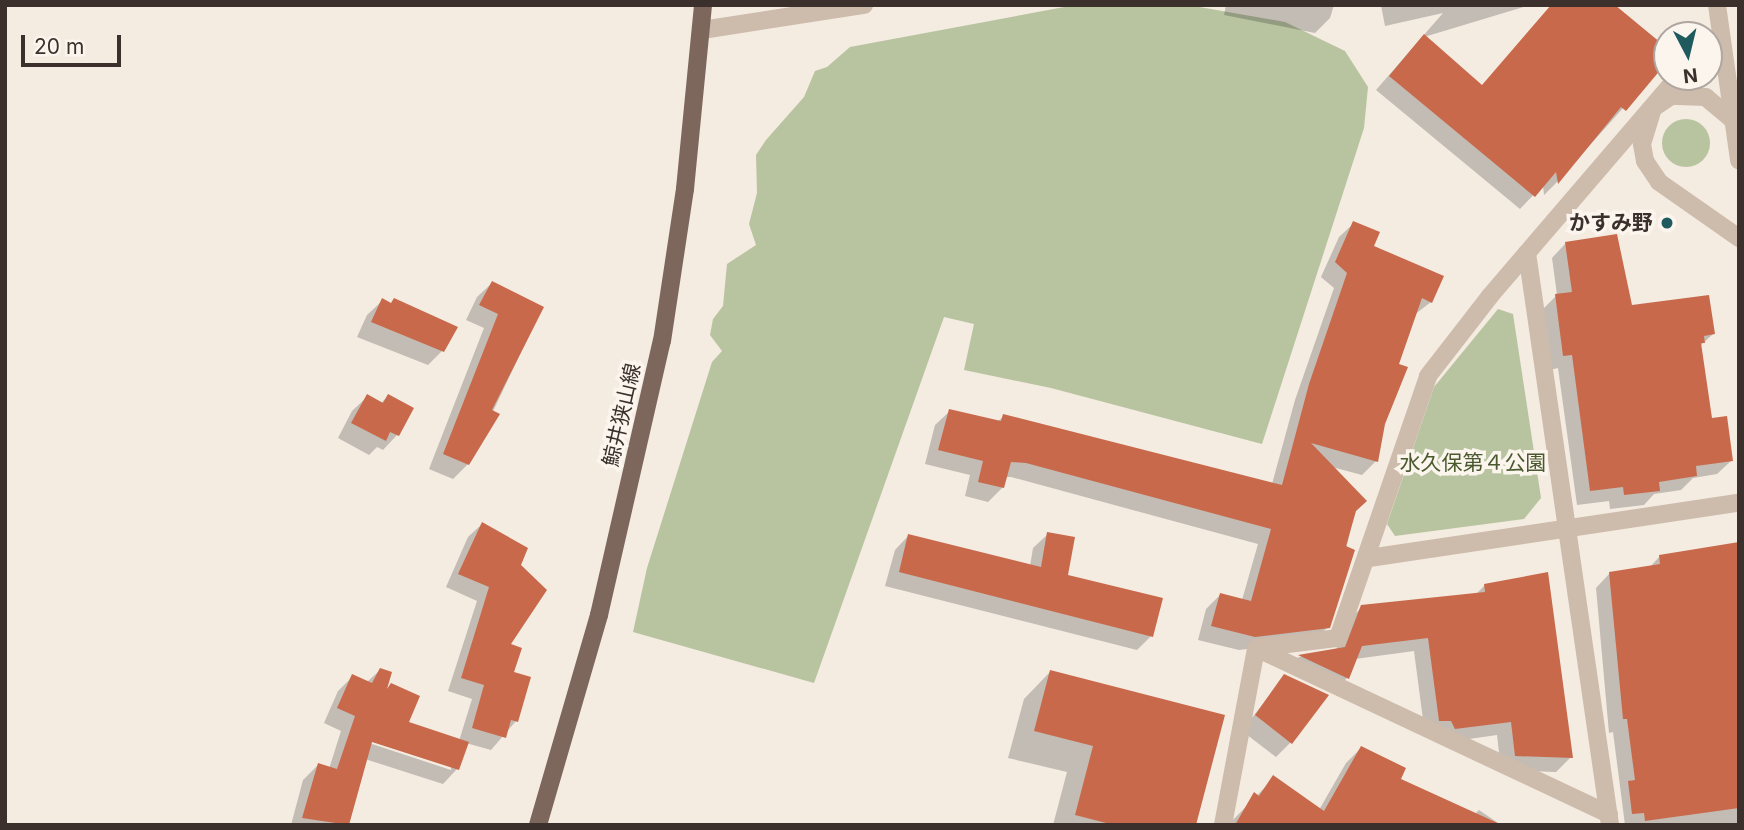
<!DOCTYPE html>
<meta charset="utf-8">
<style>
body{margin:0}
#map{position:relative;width:1744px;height:830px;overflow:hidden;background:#f4ebe1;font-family:Inter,"Noto Sans JP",sans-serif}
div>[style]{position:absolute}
.green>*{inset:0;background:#b8c4a0}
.round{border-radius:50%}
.shadow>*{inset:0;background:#0003}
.building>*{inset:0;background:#c8694b}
.minor>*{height:18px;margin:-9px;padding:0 9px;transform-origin:9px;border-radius:9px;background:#cdbbac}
.major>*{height:18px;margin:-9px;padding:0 9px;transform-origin:9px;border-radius:9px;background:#7d675c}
.dots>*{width:19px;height:19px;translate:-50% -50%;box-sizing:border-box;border:4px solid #fbf5ee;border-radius:50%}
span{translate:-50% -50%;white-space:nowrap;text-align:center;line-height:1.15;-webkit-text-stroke:7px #fbf5ee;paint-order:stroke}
.poi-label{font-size:21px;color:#3b302b;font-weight:700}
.right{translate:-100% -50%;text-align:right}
.street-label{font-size:21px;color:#3b302b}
.park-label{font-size:21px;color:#4a5a2e}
.frame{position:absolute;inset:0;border:7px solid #3b302b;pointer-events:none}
.north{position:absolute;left:1653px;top:21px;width:70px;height:70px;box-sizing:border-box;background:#fbf5ee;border:2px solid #aea6a0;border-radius:50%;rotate:173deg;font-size:19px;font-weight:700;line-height:28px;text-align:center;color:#3b302b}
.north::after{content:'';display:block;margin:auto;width:24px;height:32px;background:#1f5a5e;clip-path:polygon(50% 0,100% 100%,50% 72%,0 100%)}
.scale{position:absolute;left:21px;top:35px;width:100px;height:32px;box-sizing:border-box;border:4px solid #3b302b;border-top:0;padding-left:9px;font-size:21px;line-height:24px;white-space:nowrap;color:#3b302b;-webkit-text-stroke:5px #fbf5ee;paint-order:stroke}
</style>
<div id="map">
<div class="green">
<div style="clip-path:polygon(1075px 5px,1188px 5px,1285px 22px,1345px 51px,1368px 87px,1364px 128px,1262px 444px,1051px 388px,964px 370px,974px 324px,944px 317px,814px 683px,633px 632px,647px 568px,712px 362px,722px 351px,710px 335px,713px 319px,723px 306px,727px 264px,756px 245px,749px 224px,757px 193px,756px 155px,766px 140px,804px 97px,815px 71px,827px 67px,850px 47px)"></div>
<div class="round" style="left:1662px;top:119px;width:48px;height:48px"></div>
<div style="clip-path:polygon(1498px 309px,1513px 314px,1541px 498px,1524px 519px,1395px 536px,1387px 524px,1434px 387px)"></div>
</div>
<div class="shadow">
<div style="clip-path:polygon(1226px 5px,1334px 5px,1330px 18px,1315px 33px,1224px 15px)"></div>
<div style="clip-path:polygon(1381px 5px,1530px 5px,1424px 37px,1481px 86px,1667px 50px,1667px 59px,1556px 183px,1544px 195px,1543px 185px,1520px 209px,1376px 90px,1443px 13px,1385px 26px)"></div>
<div style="clip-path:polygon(1354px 223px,1372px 247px,1431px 302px,1414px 315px,1397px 365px,1376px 461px,1362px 475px,1332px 467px,1355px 511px,1328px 627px,1313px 641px,1239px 650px,1198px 640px,1206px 609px,1220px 595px,1242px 600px,1258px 544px,1011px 477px,1005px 477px,1003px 487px,988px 502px,965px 496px,970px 475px,925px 464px,935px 425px,950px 411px,997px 422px,1004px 416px,1272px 484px,1295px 400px,1334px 288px,1321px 277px,1339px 237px)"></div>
<div style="clip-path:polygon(1566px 243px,1630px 307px,1713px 334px,1699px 347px,1710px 420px,1732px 460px,1717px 474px,1693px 478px,1681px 490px,1654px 494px,1644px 505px,1610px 509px,1609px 501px,1577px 505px,1558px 368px,1550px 370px,1542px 310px,1557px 295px,1552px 258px)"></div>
<div style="clip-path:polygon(492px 283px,542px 308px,468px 464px,453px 479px,429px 469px,484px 328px,466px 320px,477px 297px)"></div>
<div style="clip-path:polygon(382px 301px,443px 350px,428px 365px,357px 337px,367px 315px)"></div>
<div style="clip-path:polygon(388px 396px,412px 409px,397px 435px,383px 450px,377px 447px,369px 455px,338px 438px,352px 411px,367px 397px,380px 404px)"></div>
<div style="clip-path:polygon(evenodd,482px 524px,519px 565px,509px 645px,516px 721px,491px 750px,466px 743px,457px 769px,443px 784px,365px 759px,346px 825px,291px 825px,303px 780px,318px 765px,329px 769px,341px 731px,324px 723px,338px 691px,353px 676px,367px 682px,380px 670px,384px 692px,406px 723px,459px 741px,472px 699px,448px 691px,477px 601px,446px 587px,468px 537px,482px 524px,365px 737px,451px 766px,451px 770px,363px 741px,365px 737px)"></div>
<div style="clip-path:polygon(1048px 534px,1066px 576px,1151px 636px,1137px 650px,885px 586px,895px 550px,909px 535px,1030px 566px,1033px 548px)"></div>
<div style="clip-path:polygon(1739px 544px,1739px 825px,1625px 825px,1613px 732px,1609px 733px,1596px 588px,1610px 573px,1649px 568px,1660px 556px)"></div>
<div style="clip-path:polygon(1485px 585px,1571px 757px,1556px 772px,1501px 770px,1497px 735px,1441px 743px,1425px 735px,1414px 651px,1355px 659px,1347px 678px,1333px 692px,1285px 670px,1299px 657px,1336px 650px,1347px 622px,1362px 607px,1476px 594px)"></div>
<div style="clip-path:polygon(1050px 672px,1193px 825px,1053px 825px,1067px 772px,1008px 758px,1024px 699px)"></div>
<div style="clip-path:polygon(1284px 676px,1291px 742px,1276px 757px,1242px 731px)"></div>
<div style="clip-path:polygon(1361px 748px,1399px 780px,1475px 814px,1479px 810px,1501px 825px,1228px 825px,1274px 778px,1319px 810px,1346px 763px)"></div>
</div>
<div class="building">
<div style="clip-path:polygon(1551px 5px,1615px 5px,1667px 48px,1667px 62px,1626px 111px,1621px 107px,1558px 184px,1556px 172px,1535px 197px,1389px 76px,1424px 34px,1482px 85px)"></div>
<div style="clip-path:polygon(1353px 221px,1380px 232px,1374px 246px,1444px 276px,1432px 303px,1422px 298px,1399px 364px,1408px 367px,1385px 424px,1378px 462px,1311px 443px,1367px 501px,1356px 511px,1346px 546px,1355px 550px,1330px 628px,1255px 637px,1211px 626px,1220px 593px,1251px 601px,1271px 529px,1026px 463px,1011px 462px,1004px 488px,978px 482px,983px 461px,938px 450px,949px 409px,1001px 421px,1003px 414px,1282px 485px,1309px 384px,1347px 273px,1335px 262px)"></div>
<div style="clip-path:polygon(1617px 234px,1632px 305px,1709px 295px,1715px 334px,1704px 336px,1705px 343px,1701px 343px,1712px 418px,1727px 416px,1733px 461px,1696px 466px,1697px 476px,1659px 482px,1660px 491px,1624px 495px,1623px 487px,1590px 491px,1572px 355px,1563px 356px,1555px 294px,1572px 292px,1565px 242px)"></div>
<div style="clip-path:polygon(492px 281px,544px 307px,492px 410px,500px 414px,469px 465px,443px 454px,498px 314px,479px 305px)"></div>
<div style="clip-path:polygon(382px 298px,391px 303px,394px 298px,458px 327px,444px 352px,371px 322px)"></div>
<div style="clip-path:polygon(367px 394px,383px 403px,388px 394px,414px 408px,399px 436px,390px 432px,386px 441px,351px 423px)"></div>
<div style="clip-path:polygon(482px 522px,528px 548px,521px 565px,547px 590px,511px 644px,522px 648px,514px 672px,531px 677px,518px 722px,511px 720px,506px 738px,472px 728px,484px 685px,461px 678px,489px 587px,458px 574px)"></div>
<div style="clip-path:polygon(1047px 532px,1075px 537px,1068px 575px,1163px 598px,1153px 637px,899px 572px,908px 534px,1041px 567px)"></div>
<div style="clip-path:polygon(1739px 542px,1739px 808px,1645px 821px,1644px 813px,1632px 814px,1628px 781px,1635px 780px,1627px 719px,1623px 719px,1609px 572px,1660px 564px,1659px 555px)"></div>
<div style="clip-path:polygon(1548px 572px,1573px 758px,1515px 756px,1511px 722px,1455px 729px,1451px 721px,1439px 721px,1428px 638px,1362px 646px,1349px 679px,1298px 655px,1345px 647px,1361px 605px,1485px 592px,1484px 584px)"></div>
<div style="clip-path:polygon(380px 668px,392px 672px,387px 689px,391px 683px,420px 696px,409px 722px,469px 742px,459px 770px,372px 742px,349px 825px,302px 818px,318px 763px,337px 769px,355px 716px,337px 708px,352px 674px,372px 683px)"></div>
<div style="clip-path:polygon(1050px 670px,1225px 715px,1196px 825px,1114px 825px,1075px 815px,1093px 746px,1034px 731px)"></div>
<div style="clip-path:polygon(1284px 674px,1329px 695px,1292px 744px,1255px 715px)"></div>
<div style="clip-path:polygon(1361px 746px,1406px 768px,1401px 779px,1502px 825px,1235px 825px,1254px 792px,1259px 796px,1273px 775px,1324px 811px)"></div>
</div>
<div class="minor">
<div style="left:1717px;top:5px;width:157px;rotate:81.9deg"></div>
<div style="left:702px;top:30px;width:164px;rotate:-8.8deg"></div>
<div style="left:1733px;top:120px;width:35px;rotate:-140deg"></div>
<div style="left:1706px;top:97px;width:35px;rotate:-178deg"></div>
<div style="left:1671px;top:96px;width:22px;rotate:146deg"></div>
<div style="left:1653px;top:108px;width:38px;rotate:107deg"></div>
<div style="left:1642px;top:144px;width:17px;rotate:80deg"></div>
<div style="left:1645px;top:161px;width:25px;rotate:56deg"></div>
<div style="left:1659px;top:182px;width:98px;rotate:35deg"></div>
<div style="left:1527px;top:253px;width:578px;rotate:81.74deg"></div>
<div style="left:1369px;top:558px;width:374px;rotate:-8.5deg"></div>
<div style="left:1256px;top:648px;width:83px;rotate:-7deg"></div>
<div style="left:1338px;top:638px;width:277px;rotate:-71deg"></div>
<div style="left:1428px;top:376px;width:101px;rotate:-52.2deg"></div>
<div style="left:1490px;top:296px;width:289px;rotate:-49.4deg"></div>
<div style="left:1256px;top:648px;width:390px;rotate:25.2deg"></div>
<div style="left:1223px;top:825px;width:180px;rotate:-79.4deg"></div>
</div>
<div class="major">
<div style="left:538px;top:825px;width:219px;rotate:-73.8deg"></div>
<div style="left:599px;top:615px;width:281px;rotate:-77.1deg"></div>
<div style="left:662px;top:341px;width:154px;rotate:-81.4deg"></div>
<div style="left:685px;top:189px;width:185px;rotate:-84.4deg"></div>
</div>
<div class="dots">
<div style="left:1667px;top:223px;background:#1f5a5e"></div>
</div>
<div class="poi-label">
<span class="right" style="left:1653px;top:223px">かすみ野</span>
</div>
<div class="street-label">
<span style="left:622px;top:415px;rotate:-77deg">鯨井狭山線</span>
</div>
<div class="park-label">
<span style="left:1473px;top:463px">水久保第４公園</span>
</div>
<div class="frame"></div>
<div class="north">N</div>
<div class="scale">20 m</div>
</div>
